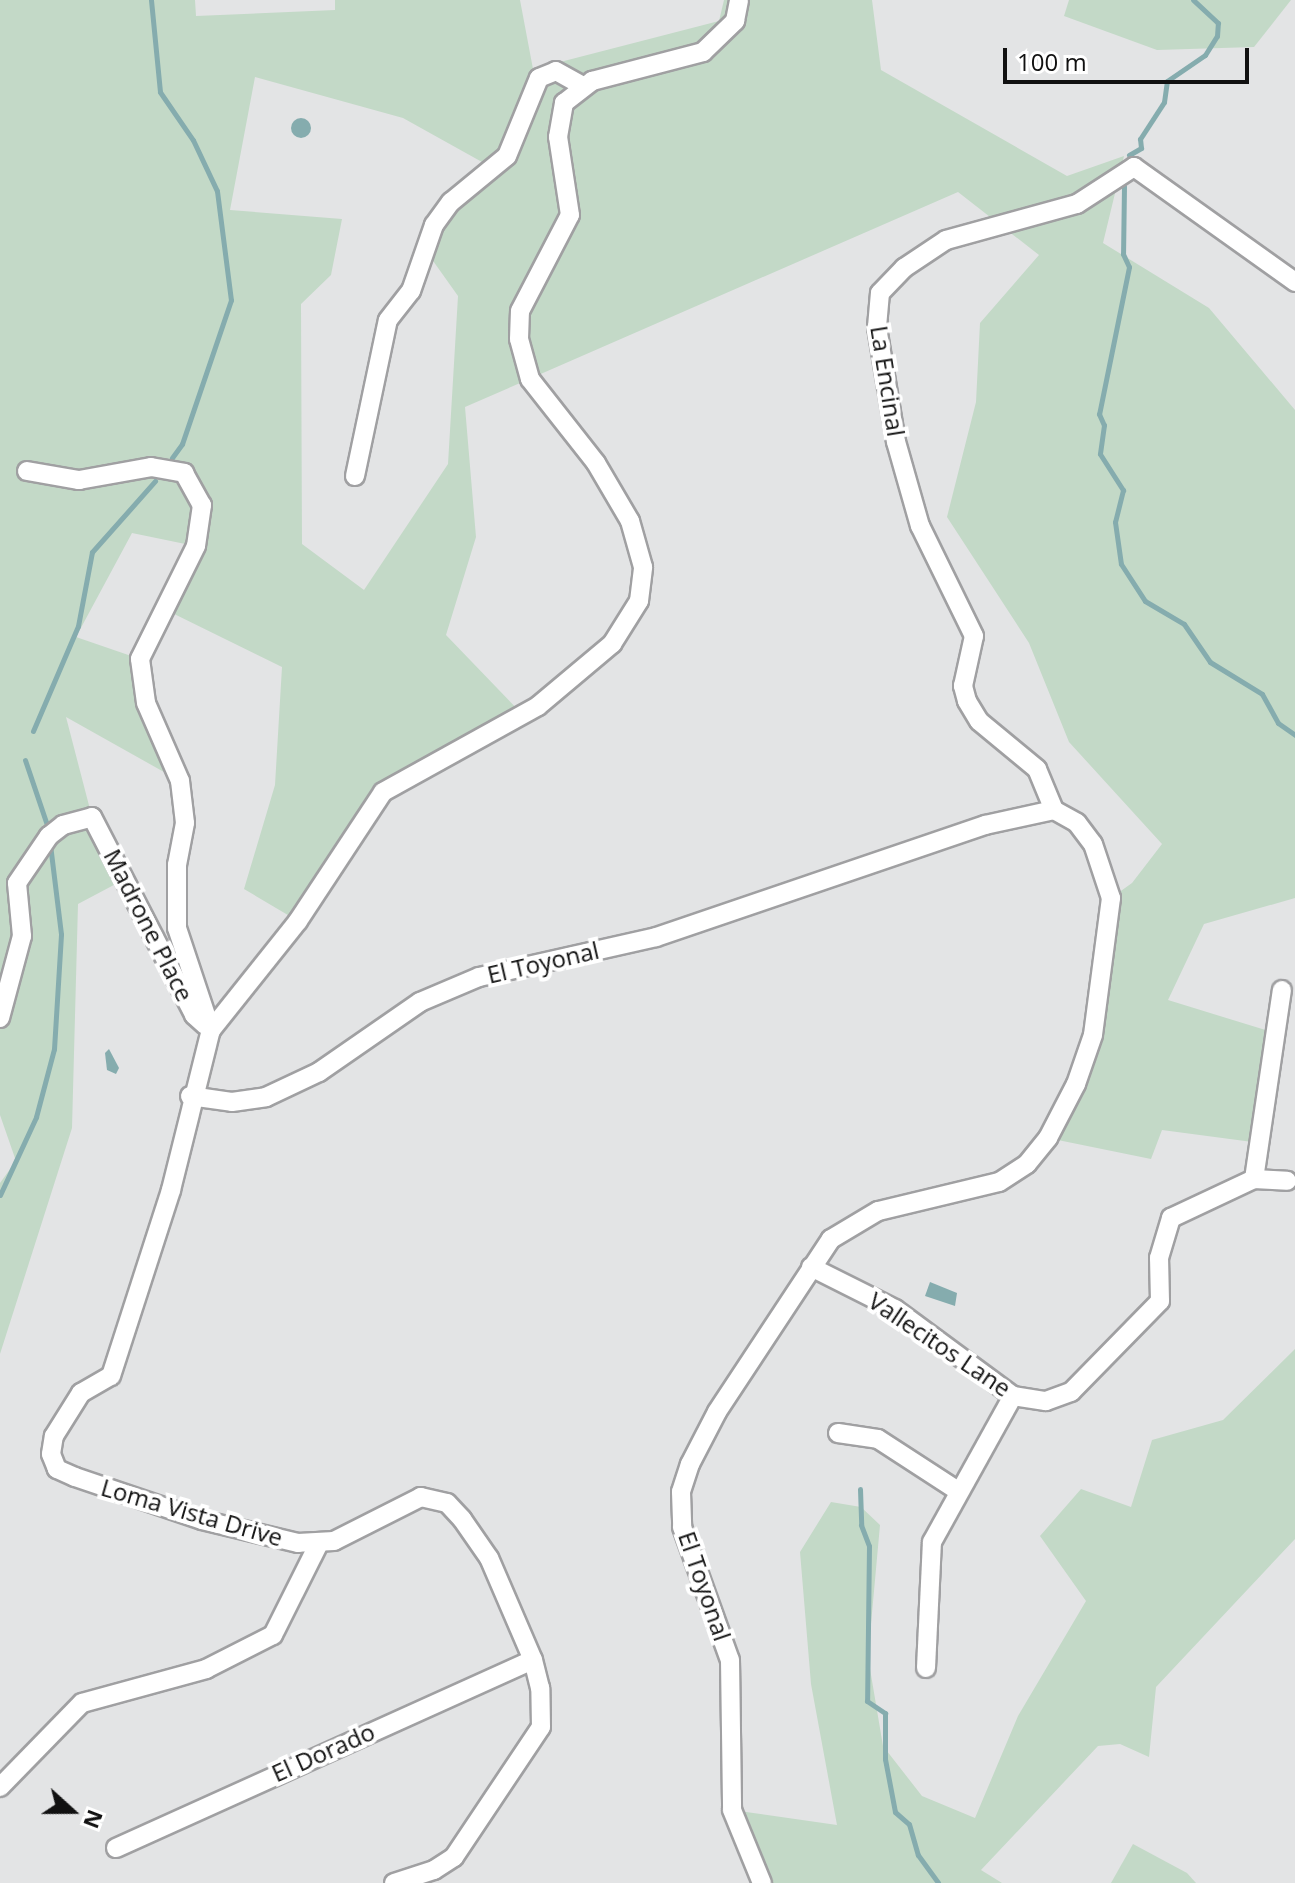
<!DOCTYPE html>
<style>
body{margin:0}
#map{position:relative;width:1295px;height:1883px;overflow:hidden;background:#e3e4e5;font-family:"Open Sans",sans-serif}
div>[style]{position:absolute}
.green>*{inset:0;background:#c3d9c7}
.water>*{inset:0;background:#85acae}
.round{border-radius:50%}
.stream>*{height:5px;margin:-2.5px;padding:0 2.5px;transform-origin:2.5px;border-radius:2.5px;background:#85acae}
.roads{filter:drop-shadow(2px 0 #a0a0a2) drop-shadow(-2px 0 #a0a0a2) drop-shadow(0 2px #a0a0a2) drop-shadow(0 -2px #a0a0a2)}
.minor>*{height:18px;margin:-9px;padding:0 9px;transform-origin:9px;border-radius:9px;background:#fff}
span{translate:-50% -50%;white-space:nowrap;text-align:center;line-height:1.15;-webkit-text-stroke:8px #fff;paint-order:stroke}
.street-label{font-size:24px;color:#111}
.north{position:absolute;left:32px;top:1771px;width:80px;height:80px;-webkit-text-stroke:6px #fff;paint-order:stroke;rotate:111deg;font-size:22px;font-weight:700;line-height:32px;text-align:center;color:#111}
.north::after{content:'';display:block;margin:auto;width:28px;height:36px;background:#111;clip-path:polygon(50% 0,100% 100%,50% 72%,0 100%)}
.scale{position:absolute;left:1003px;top:48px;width:246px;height:36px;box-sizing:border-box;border:4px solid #111;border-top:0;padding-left:10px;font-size:24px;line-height:28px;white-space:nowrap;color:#111;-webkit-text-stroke:6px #fff;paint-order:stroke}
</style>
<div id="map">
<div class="green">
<div style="clip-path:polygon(evenodd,0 0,195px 0,196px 16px,335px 10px,335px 0,520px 0,533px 69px,719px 21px,724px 0,872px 0,881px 70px,1067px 176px,1124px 156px,1103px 243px,1209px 308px,1295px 410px,1295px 898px,1204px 924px,1168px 1000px,1275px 1033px,1260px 1143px,1162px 1130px,1151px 1159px,1048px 1138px,1076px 1084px,1111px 898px,1132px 883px,1162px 844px,1069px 742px,1029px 643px,947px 517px,976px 402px,980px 323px,1039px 255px,958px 192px,465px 407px,476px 537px,446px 635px,523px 715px,393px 784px,298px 921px,244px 889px,275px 785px,282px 667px,164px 609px,195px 546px,132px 533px,76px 637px,140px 659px,180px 781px,66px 717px,92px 817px,127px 878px,78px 904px,72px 1128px,0 1354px,0 1183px,16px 1161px,0 1115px,0 0,255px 77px,403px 118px,491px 167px,447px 204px,431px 258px,458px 296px,448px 464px,364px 590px,302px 544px,301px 304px,331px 275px,342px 219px,230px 210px,255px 77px)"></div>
<div style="clip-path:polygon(1069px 0,1291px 0,1254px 47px,1157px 50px,1064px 16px)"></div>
<div style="clip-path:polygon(1295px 1349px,1295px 1539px,1156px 1687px,1149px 1757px,1120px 1744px,1098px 1746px,981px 1870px,1002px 1883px,762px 1883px,732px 1810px,837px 1825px,811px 1684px,800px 1552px,831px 1502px,861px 1507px,880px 1525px,868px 1657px,883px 1746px,922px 1796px,975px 1818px,1018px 1716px,1086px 1601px,1040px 1536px,1081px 1489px,1131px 1507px,1152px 1440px,1223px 1420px)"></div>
<div style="clip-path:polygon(1133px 1844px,1187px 1873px,1196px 1883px,1111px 1883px)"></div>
</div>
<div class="water">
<div class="round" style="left:291px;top:118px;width:20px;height:20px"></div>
<div style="clip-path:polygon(109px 1049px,119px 1068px,116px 1074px,107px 1070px,105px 1053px)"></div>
<div style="clip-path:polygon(930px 1282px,957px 1293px,955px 1306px,925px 1296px)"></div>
</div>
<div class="stream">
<div style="left:151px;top:0;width:92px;rotate:84.4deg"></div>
<div style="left:160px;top:92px;width:58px;rotate:55.5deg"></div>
<div style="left:193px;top:140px;width:56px;rotate:64.8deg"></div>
<div style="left:217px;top:191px;width:110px;rotate:82.7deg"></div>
<div style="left:231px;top:300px;width:152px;rotate:108.8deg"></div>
<div style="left:182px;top:444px;width:17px;rotate:126deg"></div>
<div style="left:1129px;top:155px;width:14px;rotate:-30deg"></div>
<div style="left:1141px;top:148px;width:9px;rotate:-96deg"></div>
<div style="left:1140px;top:139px;width:44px;rotate:-57deg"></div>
<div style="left:1164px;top:102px;width:21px;rotate:-82deg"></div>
<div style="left:1167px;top:81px;width:46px;rotate:-34.4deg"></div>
<div style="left:1205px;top:55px;width:22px;rotate:-58deg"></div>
<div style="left:1217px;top:36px;width:13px;rotate:-86deg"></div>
<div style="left:1218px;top:23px;width:34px;rotate:-137deg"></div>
<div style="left:1124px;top:186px;width:68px;rotate:90.8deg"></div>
<div style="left:1123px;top:254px;width:14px;rotate:65deg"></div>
<div style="left:1129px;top:267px;width:150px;rotate:101.5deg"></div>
<div style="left:1099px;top:414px;width:12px;rotate:66deg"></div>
<div style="left:1104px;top:425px;width:29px;rotate:98deg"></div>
<div style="left:1100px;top:454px;width:43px;rotate:57.4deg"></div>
<div style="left:1123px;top:490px;width:33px;rotate:104deg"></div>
<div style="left:1115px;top:522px;width:42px;rotate:81.9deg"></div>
<div style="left:1121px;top:564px;width:44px;rotate:57deg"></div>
<div style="left:1145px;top:601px;width:45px;rotate:30.5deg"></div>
<div style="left:1184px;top:624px;width:46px;rotate:55.6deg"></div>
<div style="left:1210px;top:662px;width:61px;rotate:31.6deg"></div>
<div style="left:1262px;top:694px;width:33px;rotate:61deg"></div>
<div style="left:1278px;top:723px;width:21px;rotate:35deg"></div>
<div style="left:33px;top:731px;width:114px;rotate:-66.8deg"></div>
<div style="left:78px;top:626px;width:75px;rotate:-79.3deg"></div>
<div style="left:92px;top:552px;width:95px;rotate:-48.4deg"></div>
<div style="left:25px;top:760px;width:75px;rotate:71.3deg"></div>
<div style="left:0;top:1195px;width:86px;rotate:-65.2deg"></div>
<div style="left:36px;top:1117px;width:70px;rotate:-75.2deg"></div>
<div style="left:54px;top:1049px;width:115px;rotate:-86.5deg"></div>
<div style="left:61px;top:934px;width:90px;rotate:-97deg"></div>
<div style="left:860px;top:1489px;width:36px;rotate:88deg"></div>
<div style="left:861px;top:1525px;width:22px;rotate:69deg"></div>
<div style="left:869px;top:1546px;width:155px;rotate:90.7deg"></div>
<div style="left:867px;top:1701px;width:22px;rotate:34deg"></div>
<div style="left:885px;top:1713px;width:46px;rotate:90deg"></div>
<div style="left:885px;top:1759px;width:54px;rotate:79.3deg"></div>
<div style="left:895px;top:1812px;width:18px;rotate:41deg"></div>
<div style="left:909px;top:1824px;width:32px;rotate:74deg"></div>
<div style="left:918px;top:1855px;width:34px;rotate:54deg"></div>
</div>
<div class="roads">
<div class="minor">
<div style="left:27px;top:471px;width:53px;rotate:9.8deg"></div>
<div style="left:79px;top:480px;width:73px;rotate:-10.2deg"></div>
<div style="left:151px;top:467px;width:34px;rotate:10deg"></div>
<div style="left:184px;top:473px;width:37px;rotate:61deg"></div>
<div style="left:202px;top:505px;width:41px;rotate:98.3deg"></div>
<div style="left:196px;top:546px;width:126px;rotate:116.4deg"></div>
<div style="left:140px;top:659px;width:44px;rotate:82.2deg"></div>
<div style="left:146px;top:703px;width:85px;rotate:66.4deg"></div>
<div style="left:180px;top:781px;width:42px;rotate:83.2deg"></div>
<div style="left:185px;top:823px;width:43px;rotate:100.8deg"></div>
<div style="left:177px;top:865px;width:63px;rotate:90deg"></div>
<div style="left:177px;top:928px;width:108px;rotate:71.6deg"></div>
<div style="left:355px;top:476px;width:159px;rotate:-78.1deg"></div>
<div style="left:388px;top:320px;width:37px;rotate:-52deg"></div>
<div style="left:411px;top:291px;width:70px;rotate:-70.8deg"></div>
<div style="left:434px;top:225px;width:29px;rotate:-54deg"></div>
<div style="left:451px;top:202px;width:72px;rotate:-39.4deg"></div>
<div style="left:507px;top:156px;width:84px;rotate:-67.7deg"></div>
<div style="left:539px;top:78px;width:18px;rotate:-22deg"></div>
<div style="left:556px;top:71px;width:31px;rotate:29deg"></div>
<div style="left:1054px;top:810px;width:44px;rotate:-112.5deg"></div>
<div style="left:1037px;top:769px;width:75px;rotate:-140.4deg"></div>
<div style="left:979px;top:721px;width:23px;rotate:-121deg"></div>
<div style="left:967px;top:701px;width:16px;rotate:-105deg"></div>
<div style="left:963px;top:686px;width:51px;rotate:-77.6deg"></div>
<div style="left:974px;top:636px;width:123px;rotate:-116.1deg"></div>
<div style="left:920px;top:526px;width:87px;rotate:-105.9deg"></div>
<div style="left:896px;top:442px;width:117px;rotate:-99.4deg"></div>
<div style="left:877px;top:327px;width:34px;rotate:-85deg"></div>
<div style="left:880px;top:293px;width:35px;rotate:-46deg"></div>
<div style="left:904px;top:268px;width:50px;rotate:-33.7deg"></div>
<div style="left:946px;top:240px;width:136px;rotate:-15.4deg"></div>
<div style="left:1077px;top:204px;width:68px;rotate:-33deg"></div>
<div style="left:1134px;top:167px;width:198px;rotate:35.5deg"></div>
<div style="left:0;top:1018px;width:85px;rotate:-75deg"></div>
<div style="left:22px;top:936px;width:53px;rotate:-95.4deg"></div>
<div style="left:17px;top:883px;width:57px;rotate:-55.8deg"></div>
<div style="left:49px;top:836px;width:18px;rotate:-38deg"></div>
<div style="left:63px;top:825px;width:30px;rotate:-15deg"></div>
<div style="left:92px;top:817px;width:223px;rotate:62.7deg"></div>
<div style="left:194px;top:1015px;width:15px;rotate:42deg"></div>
<div style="left:190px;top:1096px;width:42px;rotate:8.1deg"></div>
<div style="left:232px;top:1102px;width:34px;rotate:-8deg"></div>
<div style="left:266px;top:1097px;width:59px;rotate:-25.3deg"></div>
<div style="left:319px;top:1072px;width:123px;rotate:-34.7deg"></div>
<div style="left:420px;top:1002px;width:64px;rotate:-23deg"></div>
<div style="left:479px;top:977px;width:181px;rotate:-12.7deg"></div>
<div style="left:656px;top:937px;width:348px;rotate:-18.8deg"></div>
<div style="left:985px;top:825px;width:71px;rotate:-12.3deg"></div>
<div style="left:1054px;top:810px;width:26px;rotate:29deg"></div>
<div style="left:1077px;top:823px;width:26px;rotate:53deg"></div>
<div style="left:1093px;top:844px;width:57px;rotate:71.6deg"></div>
<div style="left:1111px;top:898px;width:138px;rotate:97.5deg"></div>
<div style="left:1093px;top:1035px;width:52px;rotate:109.1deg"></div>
<div style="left:1076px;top:1084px;width:61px;rotate:117.4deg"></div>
<div style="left:1048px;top:1138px;width:33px;rotate:129deg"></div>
<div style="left:1027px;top:1164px;width:33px;rotate:147deg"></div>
<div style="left:999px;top:1182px;width:124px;rotate:166.5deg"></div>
<div style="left:878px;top:1211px;width:55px;rotate:149.2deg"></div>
<div style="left:831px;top:1239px;width:207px;rotate:123.4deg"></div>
<div style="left:717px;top:1412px;width:59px;rotate:117.4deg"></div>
<div style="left:690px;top:1464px;width:29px;rotate:108deg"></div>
<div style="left:681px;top:1492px;width:35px;rotate:88deg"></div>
<div style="left:682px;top:1527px;width:141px;rotate:70.2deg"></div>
<div style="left:730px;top:1660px;width:150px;rotate:89.2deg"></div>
<div style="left:732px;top:1810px;width:79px;rotate:67.7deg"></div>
<div style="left:1254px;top:1179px;width:191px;rotate:-81.6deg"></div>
<div style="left:811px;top:1267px;width:94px;rotate:26.6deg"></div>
<div style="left:895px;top:1309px;width:147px;rotate:36.4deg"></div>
<div style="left:1013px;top:1396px;width:33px;rotate:9deg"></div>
<div style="left:1046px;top:1401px;width:27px;rotate:-20deg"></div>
<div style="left:1071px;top:1392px;width:127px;rotate:-45.6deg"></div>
<div style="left:1160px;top:1301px;width:43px;rotate:-91.3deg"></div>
<div style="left:1159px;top:1258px;width:42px;rotate:-73.3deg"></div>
<div style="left:1171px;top:1218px;width:92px;rotate:-25.2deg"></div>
<div style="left:1254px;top:1179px;width:33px;rotate:3deg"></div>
<div style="left:838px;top:1433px;width:40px;rotate:8.5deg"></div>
<div style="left:878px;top:1439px;width:95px;rotate:33deg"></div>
<div style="left:926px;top:1668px;width:126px;rotate:-87.3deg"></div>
<div style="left:932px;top:1542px;width:167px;rotate:-61deg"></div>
<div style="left:0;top:1787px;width:117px;rotate:-45.7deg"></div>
<div style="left:82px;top:1703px;width:129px;rotate:-15.3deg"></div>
<div style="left:206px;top:1669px;width:75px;rotate:-26.9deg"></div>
<div style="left:273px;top:1635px;width:103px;rotate:-63.4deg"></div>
<div style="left:116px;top:1848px;width:457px;rotate:-24.3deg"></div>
<div style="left:394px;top:1883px;width:42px;rotate:-18deg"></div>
<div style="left:434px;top:1870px;width:24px;rotate:-33deg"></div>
<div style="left:454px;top:1857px;width:156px;rotate:-56.2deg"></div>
<div style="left:541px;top:1727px;width:39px;rotate:-91deg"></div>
<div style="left:540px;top:1688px;width:29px;rotate:-104deg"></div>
<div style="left:533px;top:1660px;width:111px;rotate:-113.3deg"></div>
<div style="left:489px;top:1558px;width:47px;rotate:-124.7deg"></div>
<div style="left:462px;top:1519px;width:22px;rotate:-133deg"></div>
<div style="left:447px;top:1503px;width:27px;rotate:-167deg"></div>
<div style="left:421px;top:1497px;width:97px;rotate:153.2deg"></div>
<div style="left:334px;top:1541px;width:36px;rotate:177deg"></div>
<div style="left:298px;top:1543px;width:99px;rotate:-166.5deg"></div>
<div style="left:202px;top:1520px;width:134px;rotate:-161.3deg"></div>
<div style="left:75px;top:1477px;width:20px;rotate:-156deg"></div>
<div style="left:57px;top:1469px;width:16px;rotate:-112deg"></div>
<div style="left:51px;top:1454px;width:18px;rotate:-81deg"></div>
<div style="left:54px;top:1436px;width:51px;rotate:-57.9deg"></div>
<div style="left:81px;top:1393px;width:34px;rotate:-30deg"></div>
<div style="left:111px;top:1376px;width:195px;rotate:-72.1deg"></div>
<div style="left:171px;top:1190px;width:165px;rotate:-76deg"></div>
<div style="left:211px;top:1030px;width:139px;rotate:-51.4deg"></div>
<div style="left:298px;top:921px;width:154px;rotate:-56.6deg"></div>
<div style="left:383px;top:792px;width:177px;rotate:-29deg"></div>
<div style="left:538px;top:706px;width:97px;rotate:-40deg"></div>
<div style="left:612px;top:644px;width:51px;rotate:-57.9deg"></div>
<div style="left:639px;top:601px;width:34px;rotate:-83deg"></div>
<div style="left:643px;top:567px;width:48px;rotate:-105.8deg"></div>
<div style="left:630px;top:521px;width:67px;rotate:-120.4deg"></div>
<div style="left:596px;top:463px;width:107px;rotate:-128.2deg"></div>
<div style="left:530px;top:379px;width:41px;rotate:-105.4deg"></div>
<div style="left:519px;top:339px;width:28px;rotate:-88deg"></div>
<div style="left:520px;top:311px;width:108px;rotate:-62.5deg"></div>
<div style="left:570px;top:215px;width:79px;rotate:-98.7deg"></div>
<div style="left:558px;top:137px;width:35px;rotate:-80deg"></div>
<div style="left:564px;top:103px;width:36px;rotate:-38deg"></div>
<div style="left:592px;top:81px;width:115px;rotate:-14.6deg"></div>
<div style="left:703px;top:52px;width:45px;rotate:-44.1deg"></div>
<div style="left:735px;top:21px;width:21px;rotate:-79deg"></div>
</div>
</div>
<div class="street-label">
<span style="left:888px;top:381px;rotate:81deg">La Encinal</span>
<span style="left:149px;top:925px;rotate:63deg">Madrone Place</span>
<span style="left:543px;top:962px;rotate:-13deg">El Toyonal</span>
<span style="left:940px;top:1344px;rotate:34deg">Vallecitos Lane</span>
<span style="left:192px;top:1512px;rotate:16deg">Loma Vista Drive</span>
<span style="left:705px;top:1586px;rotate:71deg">El Toyonal</span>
<span style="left:323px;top:1752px;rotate:-24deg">El Dorado</span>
</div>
<div class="north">N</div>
<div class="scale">100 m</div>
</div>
